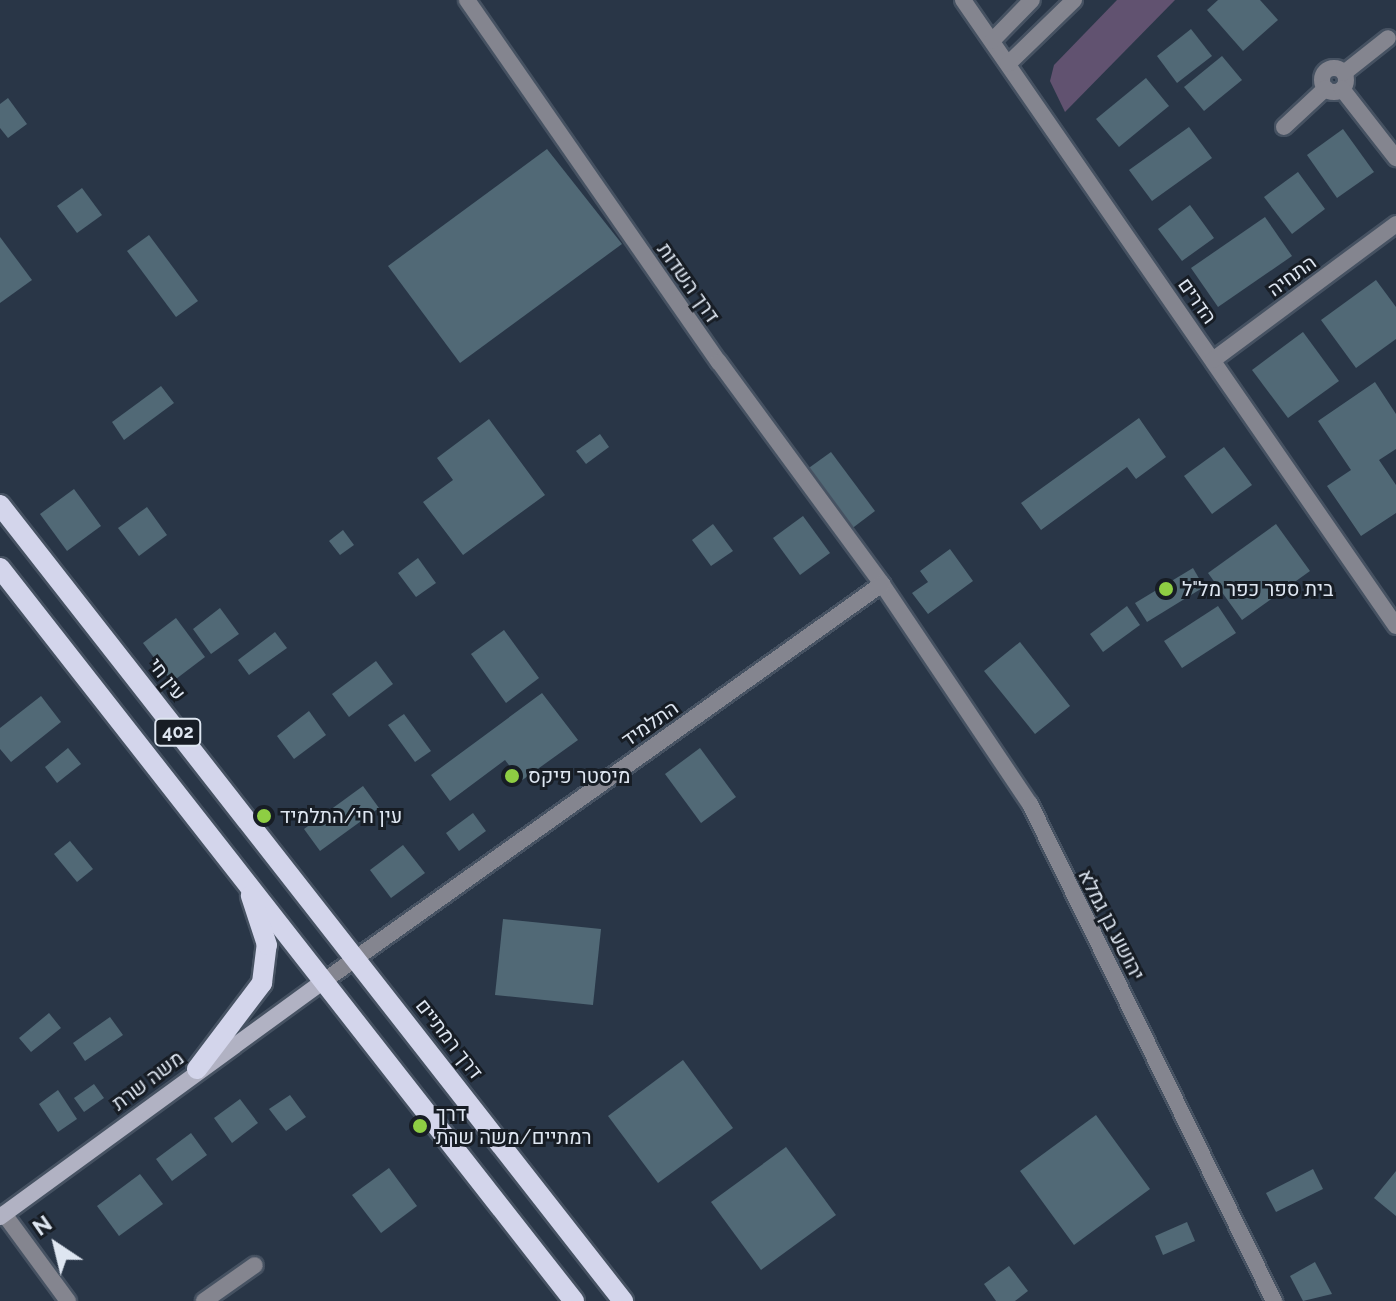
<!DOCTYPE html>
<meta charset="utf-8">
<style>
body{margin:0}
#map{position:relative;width:1396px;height:1301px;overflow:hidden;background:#293647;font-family:Raleway,Heebo,sans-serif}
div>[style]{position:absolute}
.green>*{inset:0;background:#615270}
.building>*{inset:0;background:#516976}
.roads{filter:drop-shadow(2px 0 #465262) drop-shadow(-2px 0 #465262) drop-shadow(0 2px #465262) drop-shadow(0 -2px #465262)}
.street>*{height:16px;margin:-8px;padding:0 8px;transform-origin:8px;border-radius:8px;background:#84858f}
.street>.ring{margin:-8px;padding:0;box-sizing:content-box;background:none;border:16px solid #84858f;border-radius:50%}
.secondary>*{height:16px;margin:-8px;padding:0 8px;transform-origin:8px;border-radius:8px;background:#b1b2c3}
.primary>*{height:20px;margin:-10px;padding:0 10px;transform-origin:10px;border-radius:10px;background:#d3d5eb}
.dots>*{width:22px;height:22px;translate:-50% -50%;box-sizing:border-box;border:4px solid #171d25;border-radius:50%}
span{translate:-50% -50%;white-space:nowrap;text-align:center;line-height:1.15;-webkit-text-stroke:6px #171d25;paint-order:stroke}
.shield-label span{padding:2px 6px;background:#171d25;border:2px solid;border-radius:6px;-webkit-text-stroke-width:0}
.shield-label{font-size:18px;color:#dee6f1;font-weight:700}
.street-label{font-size:20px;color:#dee6f1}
.poi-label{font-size:20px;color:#dee6f1}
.left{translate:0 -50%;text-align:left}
.north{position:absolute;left:16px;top:1205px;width:80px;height:80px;-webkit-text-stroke:6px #171d25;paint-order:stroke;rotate:325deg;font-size:22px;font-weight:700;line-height:32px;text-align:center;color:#dee6f1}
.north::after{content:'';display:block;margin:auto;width:28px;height:36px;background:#dee6f1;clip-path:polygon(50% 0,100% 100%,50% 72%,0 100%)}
</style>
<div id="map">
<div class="green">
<div style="clip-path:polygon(1117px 0,1175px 0,1065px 112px,1050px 81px,1054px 65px)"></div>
</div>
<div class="building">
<div style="clip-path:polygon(1218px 0,1260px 0,1278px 20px,1243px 51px,1207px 10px)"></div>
<div style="clip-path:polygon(1191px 29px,1212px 56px,1177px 83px,1157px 56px)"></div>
<div style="clip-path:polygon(1222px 56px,1242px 80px,1204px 111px,1184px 87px)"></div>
<div style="clip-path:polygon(1146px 78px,1169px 106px,1119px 147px,1096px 119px)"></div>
<div style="clip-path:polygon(8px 98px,27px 124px,8px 138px,0 128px,0 104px)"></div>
<div style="clip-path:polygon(1189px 127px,1212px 158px,1152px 201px,1129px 170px)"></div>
<div style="clip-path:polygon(1343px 129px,1374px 172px,1337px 198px,1307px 155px)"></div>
<div style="clip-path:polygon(547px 149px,622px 244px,460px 363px,388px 266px)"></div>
<div style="clip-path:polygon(1298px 172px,1325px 209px,1292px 234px,1264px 197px)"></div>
<div style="clip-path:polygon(82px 188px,102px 215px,77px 233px,57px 206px)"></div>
<div style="clip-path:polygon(1190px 205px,1214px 238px,1182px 261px,1158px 229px)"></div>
<div style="clip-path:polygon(1265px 217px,1292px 256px,1218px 307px,1191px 268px)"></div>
<div style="clip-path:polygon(149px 235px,198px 301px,176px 317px,127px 251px)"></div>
<div style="clip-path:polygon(0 237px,32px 280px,0 303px)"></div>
<div style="clip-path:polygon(1376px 280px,1396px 307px,1396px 339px,1356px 368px,1321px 320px)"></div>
<div style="clip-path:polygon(1303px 332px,1339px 381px,1288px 418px,1252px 370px)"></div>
<div style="clip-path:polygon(1375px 382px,1396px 414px,1396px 449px,1379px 460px,1396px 485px,1396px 513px,1361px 536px,1327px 486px,1351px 470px,1318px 421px)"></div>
<div style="clip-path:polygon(161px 386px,174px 403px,124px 440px,112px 422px)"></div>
<div style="clip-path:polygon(1139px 418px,1166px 457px,1136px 479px,1127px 467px,1041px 530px,1021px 503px)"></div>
<div style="clip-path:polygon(489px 419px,545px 495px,463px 555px,423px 502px,453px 480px,437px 458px)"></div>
<div style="clip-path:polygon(600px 434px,609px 447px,586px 464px,576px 451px)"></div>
<div style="clip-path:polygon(1224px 447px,1252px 485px,1212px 514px,1184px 476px)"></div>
<div style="clip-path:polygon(831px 452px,875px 511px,850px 530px,806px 470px)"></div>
<div style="clip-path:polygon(74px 489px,101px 526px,67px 551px,40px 514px)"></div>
<div style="clip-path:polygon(147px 507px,167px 535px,139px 556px,118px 528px)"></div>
<div style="clip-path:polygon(803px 516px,830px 553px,800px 575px,773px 538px)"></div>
<div style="clip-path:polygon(713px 524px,733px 551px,711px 566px,692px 540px)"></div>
<div style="clip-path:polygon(1276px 524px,1310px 571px,1242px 620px,1208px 573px)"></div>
<div style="clip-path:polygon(343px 530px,354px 545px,340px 555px,329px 541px)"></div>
<div style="clip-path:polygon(950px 549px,973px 581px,928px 614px,912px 593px,928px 582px,920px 571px)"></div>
<div style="clip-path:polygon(418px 558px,436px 583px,416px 597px,398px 573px)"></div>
<div style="clip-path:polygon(1193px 568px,1204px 587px,1147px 622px,1135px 603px)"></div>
<div style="clip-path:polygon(1127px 606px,1140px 625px,1103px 652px,1090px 634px)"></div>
<div style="clip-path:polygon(1218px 606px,1236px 633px,1182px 668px,1164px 641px)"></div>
<div style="clip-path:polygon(220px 608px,239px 634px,211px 654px,193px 629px)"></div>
<div style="clip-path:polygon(176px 618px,205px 657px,172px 682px,143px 643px)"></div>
<div style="clip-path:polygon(504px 630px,539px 678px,506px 703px,471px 654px)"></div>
<div style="clip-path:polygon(275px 632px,287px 648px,249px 675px,238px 660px)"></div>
<div style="clip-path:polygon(1020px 642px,1070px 706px,1035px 734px,984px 671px)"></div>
<div style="clip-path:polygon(376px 661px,393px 684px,349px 717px,332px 694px)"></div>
<div style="clip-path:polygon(542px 693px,578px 740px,521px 781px,505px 760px,450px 801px,431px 775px)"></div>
<div style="clip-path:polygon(41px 696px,61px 722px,11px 762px,0 749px,0 728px)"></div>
<div style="clip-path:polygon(309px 711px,326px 735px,294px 759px,277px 736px)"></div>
<div style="clip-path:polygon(404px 714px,431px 751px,415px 762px,388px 725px)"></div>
<div style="clip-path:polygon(68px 748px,81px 764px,57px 783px,45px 767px)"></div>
<div style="clip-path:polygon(700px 748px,736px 797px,701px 823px,665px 774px)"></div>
<div style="clip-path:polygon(363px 786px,379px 808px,320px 851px,304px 829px)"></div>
<div style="clip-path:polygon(473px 813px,486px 831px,459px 851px,446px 833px)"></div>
<div style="clip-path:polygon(70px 841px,93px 869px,77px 882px,54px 854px)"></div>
<div style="clip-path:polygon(403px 845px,425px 873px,391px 898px,370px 870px)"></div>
<div style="clip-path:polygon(503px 919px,601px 929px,593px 1005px,495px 995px)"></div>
<div style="clip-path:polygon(49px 1013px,61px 1028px,31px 1052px,19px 1038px)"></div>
<div style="clip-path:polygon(110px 1017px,123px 1035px,85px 1061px,73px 1043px)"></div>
<div style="clip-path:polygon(683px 1060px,733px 1128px,658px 1183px,608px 1116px)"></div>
<div style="clip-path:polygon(94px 1084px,104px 1098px,84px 1112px,74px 1098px)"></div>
<div style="clip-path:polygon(58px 1090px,77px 1119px,58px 1132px,39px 1104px)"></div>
<div style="clip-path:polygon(290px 1095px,306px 1117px,286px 1131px,269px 1109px)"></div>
<div style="clip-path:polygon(240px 1099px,258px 1123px,232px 1143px,214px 1118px)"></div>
<div style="clip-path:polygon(1096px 1115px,1150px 1189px,1074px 1245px,1020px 1171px)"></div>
<div style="clip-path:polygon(191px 1133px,207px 1155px,172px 1181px,156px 1159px)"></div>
<div style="clip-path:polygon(786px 1147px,836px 1215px,761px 1270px,711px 1202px)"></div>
<div style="clip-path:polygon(389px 1168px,417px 1206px,381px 1233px,352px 1195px)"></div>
<div style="clip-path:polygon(1313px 1169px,1323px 1189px,1276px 1212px,1266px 1193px)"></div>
<div style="clip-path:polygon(1396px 1171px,1396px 1216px,1374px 1198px)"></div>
<div style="clip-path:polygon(140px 1174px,163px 1204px,119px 1236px,97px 1206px)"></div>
<div style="clip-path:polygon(1187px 1222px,1195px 1241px,1163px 1255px,1155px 1236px)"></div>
<div style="clip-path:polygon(1315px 1262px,1332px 1294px,1303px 1301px,1290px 1276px)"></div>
<div style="clip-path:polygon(1009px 1266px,1028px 1291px,1015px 1301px,996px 1301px,984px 1284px)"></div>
</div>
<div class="roads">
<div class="street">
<div style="left:467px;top:0;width:441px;rotate:55.2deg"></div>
<div style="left:719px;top:362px;width:275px;rotate:53.7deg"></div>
<div style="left:882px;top:584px;width:265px;rotate:56.1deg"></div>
<div style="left:1030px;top:804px;width:554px;rotate:63.85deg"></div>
<div style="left:963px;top:0;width:761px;rotate:55.33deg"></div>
<div style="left:992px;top:41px;width:57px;rotate:-45.7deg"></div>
<div style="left:1008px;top:64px;width:92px;rotate:-44.1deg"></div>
<div class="ring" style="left:1322px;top:68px;width:8px;height:8px"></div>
<div style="left:1344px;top:73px;width:56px;rotate:-38.5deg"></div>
<div style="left:1342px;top:89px;width:88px;rotate:52deg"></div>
<div style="left:1284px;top:127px;width:57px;rotate:-42.9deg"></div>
<div style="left:1213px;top:360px;width:228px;rotate:-36.6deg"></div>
<div style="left:324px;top:981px;width:685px;rotate:-35.43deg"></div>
<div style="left:4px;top:1214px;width:108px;rotate:53.7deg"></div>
<div style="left:204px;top:1301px;width:62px;rotate:-35.2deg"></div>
</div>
<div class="secondary">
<div style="left:0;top:1217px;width:401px;rotate:-36.1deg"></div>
</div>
<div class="primary">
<div style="left:0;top:505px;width:1011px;rotate:51.95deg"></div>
<div style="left:0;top:568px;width:931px;rotate:51.94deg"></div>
<div style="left:197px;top:1069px;width:108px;rotate:-52.9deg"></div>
<div style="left:262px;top:983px;width:38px;rotate:-83deg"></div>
<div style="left:267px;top:945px;width:52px;rotate:-108.1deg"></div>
</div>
</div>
<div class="dots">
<div style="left:1166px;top:589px;background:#8ece43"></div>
<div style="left:512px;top:776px;background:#8ece43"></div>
<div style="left:264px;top:816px;background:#8ece43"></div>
<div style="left:420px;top:1126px;background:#8ece43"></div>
</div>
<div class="shield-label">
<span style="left:178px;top:732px">402</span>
</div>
<div class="street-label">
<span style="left:1292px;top:276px;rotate:-36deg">התחיה</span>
<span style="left:688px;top:283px;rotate:55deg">דרך השדות</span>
<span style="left:1197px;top:301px;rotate:55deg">הדרים</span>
<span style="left:167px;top:679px;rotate:52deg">עין חי</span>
<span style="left:650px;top:724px;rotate:-35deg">התלמיד</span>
<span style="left:1111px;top:925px;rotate:63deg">יהושע בן גמלא</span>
<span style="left:449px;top:1039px;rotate:52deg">דרך רמתיים</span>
<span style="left:148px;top:1081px;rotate:-37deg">משה שרת</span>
</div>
<div class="poi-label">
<span class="left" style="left:1182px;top:589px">בית ספר כפר מל"ל</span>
<span class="left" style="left:528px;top:776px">מיסטר פיקס</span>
<span class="left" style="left:280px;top:816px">עין חי/התלמיד</span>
<span class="left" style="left:436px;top:1126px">דרך<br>רמתיים/משה שרת</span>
</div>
<div class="north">N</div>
</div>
